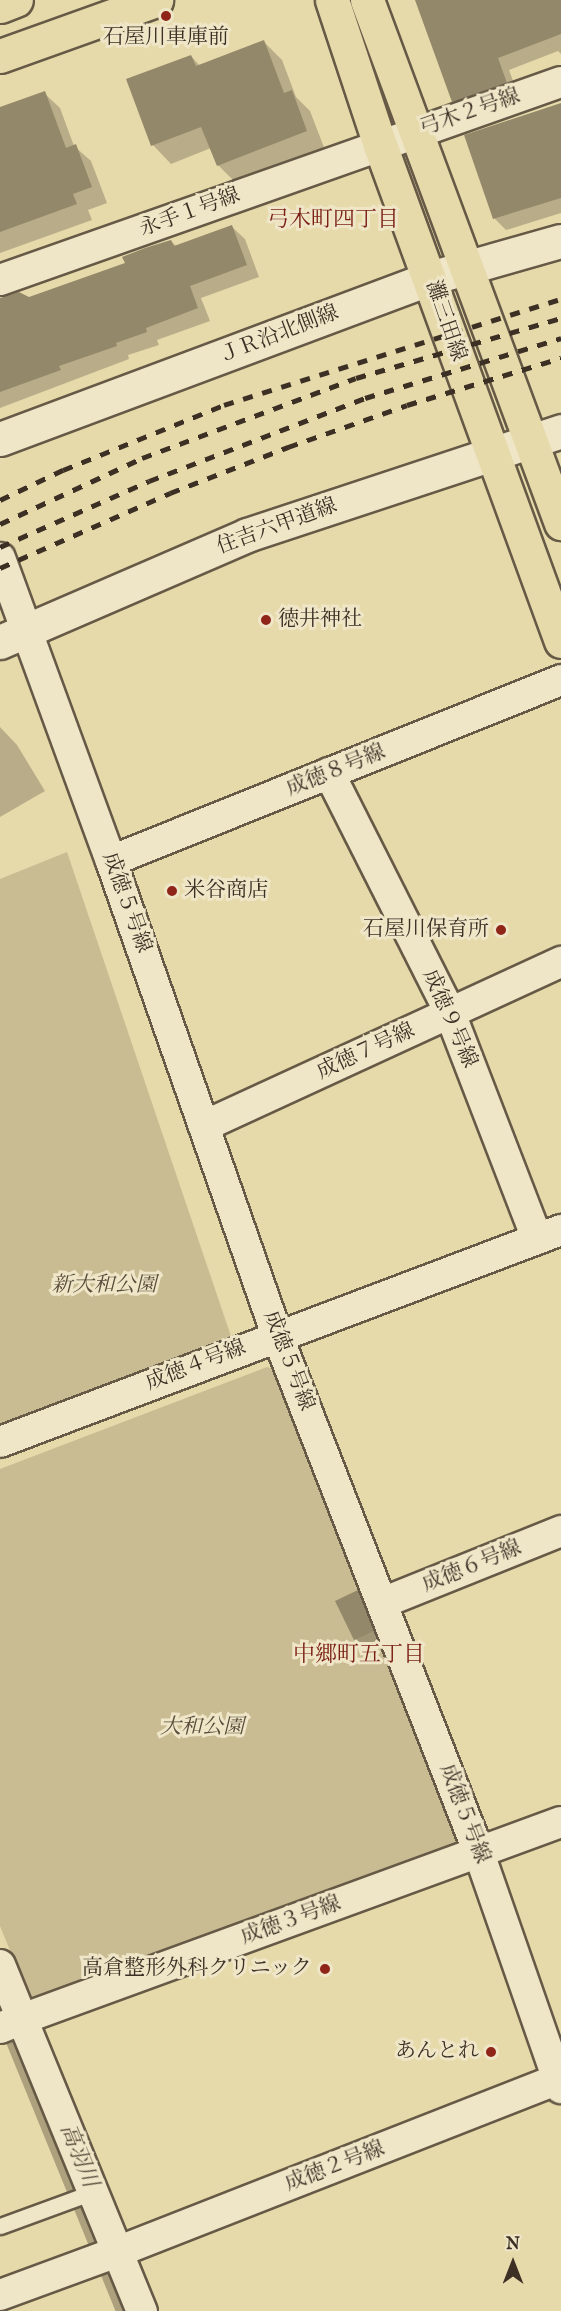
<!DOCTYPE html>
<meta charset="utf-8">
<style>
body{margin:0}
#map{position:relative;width:561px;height:2311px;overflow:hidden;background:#e6d9aa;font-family:"IM FELL English","Noto Serif JP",serif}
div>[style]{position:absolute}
.green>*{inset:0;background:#c9bc93}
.shadow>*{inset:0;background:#0003}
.stream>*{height:9px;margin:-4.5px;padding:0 4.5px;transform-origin:4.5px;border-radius:4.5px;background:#aca07d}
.building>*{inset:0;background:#94886a}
.roads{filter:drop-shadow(2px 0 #665a46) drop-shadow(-2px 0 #665a46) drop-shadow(0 2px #665a46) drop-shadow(0 -2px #665a46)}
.lane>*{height:15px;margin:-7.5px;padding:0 7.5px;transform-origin:7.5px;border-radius:7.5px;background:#efe6c8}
.street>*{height:30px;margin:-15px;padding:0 15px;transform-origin:15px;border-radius:15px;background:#efe6c8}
.secondary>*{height:33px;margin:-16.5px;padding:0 16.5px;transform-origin:16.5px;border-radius:16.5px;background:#efe6c8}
.primary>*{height:33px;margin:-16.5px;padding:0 16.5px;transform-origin:16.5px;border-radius:16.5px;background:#e6d9aa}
.rail>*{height:4.5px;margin-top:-2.25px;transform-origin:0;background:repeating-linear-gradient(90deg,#3c3025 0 10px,transparent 0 20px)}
.dots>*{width:16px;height:16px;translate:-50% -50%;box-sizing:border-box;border:3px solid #efe6c8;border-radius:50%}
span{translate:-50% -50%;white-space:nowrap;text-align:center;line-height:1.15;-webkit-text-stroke:6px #efe6c8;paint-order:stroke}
.poi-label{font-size:21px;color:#3c3025}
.left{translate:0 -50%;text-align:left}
.right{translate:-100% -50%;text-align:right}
.street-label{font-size:21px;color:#3c3025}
.park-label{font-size:21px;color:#584c3b;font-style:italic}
.neighbourhood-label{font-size:22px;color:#7a1f14}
.water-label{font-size:22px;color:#584c3b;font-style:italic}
.north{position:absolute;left:483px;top:2233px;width:60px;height:60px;-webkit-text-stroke:4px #efe6c8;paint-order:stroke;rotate:0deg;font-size:16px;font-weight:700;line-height:24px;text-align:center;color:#3c3025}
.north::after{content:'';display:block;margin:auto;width:21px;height:27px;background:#3c3025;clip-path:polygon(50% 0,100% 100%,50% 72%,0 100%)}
</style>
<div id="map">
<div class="green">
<div style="clip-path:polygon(67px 852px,238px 1357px,0 1424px,0 879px)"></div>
<div style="clip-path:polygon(267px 1367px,277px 1370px,462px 1839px,452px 1847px,48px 2003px,29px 1997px,0 1926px,0 1469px)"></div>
</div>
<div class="shadow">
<div style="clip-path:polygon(417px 0,561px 0,561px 54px,558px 51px,509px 70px,518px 94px,465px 113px,454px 101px)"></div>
<div style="clip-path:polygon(264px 42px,282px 60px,296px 97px,310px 111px,325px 150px,236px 183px,218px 165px,211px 148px,171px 164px,153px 145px,191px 56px,200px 66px)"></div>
<div style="clip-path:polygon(44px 93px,60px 108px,74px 146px,91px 161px,107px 203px,88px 210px,92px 220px,0 253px,0 109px)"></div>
<div style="clip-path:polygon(561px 105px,561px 213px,506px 230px,494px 218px,466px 136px)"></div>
<div style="clip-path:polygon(232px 227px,245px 239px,259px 277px,201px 298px,210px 321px,157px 340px,159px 345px,128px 355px,129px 359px,0 408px,0 300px,29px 299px,127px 264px,171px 241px,177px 247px)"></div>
<div style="clip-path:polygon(0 727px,17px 745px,45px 791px,0 817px)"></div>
<div style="clip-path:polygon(358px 1592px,369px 1603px,384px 1643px,366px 1651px,355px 1640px,337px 1602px)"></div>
</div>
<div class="stream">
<div style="left:5px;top:2029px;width:305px;rotate:67.8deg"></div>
</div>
<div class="building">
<div style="clip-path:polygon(415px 0,561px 0,561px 34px,498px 58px,507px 83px,452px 102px)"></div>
<div style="clip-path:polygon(264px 40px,284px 93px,292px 90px,307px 131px,217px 166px,201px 127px,151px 146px,126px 79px,191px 55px,196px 66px)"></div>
<div style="clip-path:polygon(45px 91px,66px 148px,76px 144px,92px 187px,73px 194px,77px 204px,0 232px,0 107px)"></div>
<div style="clip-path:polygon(561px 103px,561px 198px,493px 219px,464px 135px)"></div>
<div style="clip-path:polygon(232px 225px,247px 265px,190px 286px,198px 308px,146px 328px,147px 332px,116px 343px,117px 346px,59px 366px,61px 370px,0 392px,0 298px,19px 292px,29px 297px,125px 263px,122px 257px,145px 248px,171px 240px,174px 246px)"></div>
<div style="clip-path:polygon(358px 1590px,374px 1631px,354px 1640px,335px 1601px)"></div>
</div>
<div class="roads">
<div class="lane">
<div style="left:0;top:2226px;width:96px;rotate:-20.1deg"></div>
</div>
<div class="street">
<div style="left:0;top:280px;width:595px;rotate:-19.44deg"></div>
<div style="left:0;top:558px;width:323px;rotate:69.9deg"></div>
<div style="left:111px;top:861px;width:502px;rotate:70.7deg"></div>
<div style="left:277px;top:1335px;width:556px;rotate:68.7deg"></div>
<div style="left:479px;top:1853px;width:249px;rotate:70.8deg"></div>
<div style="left:329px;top:773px;width:269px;rotate:63.2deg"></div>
<div style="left:450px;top:1013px;width:242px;rotate:68.9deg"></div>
<div style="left:111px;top:861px;width:485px;rotate:-21.9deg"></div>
<div style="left:204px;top:1126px;width:393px;rotate:-24.7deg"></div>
<div style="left:0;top:1442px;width:600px;rotate:-20.7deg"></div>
<div style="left:382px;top:1603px;width:193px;rotate:-21.9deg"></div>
<div style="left:0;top:1965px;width:58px;rotate:67.8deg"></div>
<div style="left:22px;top:2019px;width:574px;rotate:-20.08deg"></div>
<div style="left:0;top:2028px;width:24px;rotate:-22deg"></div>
<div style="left:22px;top:2019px;width:316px;rotate:67.7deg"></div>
<div style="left:0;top:2295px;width:125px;rotate:-20.2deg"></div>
<div style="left:117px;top:2252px;width:477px;rotate:-21.4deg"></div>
</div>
<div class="secondary">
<div style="left:0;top:439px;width:459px;rotate:-20.5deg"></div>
<div style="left:430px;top:278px;width:136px;rotate:-15.8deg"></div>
<div style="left:0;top:642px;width:269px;rotate:-23.4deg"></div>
<div style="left:247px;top:535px;width:331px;rotate:-18.3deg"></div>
</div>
<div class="primary">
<div style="left:332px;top:0;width:153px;rotate:71.7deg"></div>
<div style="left:380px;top:145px;width:528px;rotate:69.95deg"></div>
<div style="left:367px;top:0;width:558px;rotate:69.65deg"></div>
<div style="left:0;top:6px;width:17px;rotate:-21deg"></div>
<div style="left:0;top:56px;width:166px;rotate:-19.7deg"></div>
</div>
</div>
<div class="rail">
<div style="left:0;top:500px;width:70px;rotate:-25.5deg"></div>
<div style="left:63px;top:470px;width:174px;rotate:-22deg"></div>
<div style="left:224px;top:405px;width:353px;rotate:-17.5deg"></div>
<div style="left:0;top:524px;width:157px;rotate:-24.9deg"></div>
<div style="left:142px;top:458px;width:228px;rotate:-20.5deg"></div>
<div style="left:356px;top:378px;width:214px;rotate:-16.3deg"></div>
<div style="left:0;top:547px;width:163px;rotate:-23.9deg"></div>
<div style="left:149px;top:481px;width:231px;rotate:-21deg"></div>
<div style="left:365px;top:398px;width:205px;rotate:-17deg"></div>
<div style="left:0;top:568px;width:186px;rotate:-23.8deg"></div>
<div style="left:170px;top:493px;width:127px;rotate:-21.3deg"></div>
<div style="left:288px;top:447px;width:126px;rotate:-19.4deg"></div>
<div style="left:407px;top:405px;width:161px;rotate:-17deg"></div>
</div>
<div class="dots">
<div style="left:166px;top:16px;background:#8f2418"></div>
<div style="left:266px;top:620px;background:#8f2418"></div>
<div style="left:172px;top:891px;background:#8f2418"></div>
<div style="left:501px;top:930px;background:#8f2418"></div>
<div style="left:325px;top:1969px;background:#8f2418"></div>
<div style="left:491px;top:2052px;background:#8f2418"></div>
</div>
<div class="poi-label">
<span style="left:166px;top:38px">石屋川車庫前</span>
<span class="left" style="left:278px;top:620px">徳井神社</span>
<span class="left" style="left:184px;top:891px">米谷商店</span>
<span class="right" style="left:489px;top:930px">石屋川保育所</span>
<span class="right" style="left:312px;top:1969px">高倉整形外科クリニック</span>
<span class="right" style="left:479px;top:2052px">あんとれ</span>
</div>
<div class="street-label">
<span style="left:470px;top:113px;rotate:-19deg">弓木２号線</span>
<span style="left:190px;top:213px;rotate:-20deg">永手１号線</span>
<span style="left:445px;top:321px;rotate:71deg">灘三田線</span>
<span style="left:279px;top:335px;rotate:-21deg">ＪＲ沿北側線</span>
<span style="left:277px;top:527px;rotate:-20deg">住吉六甲道線</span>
<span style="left:336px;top:771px;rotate:-22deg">成徳８号線</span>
<span style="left:126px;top:903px;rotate:70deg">成徳５号線</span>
<span style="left:449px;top:1019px;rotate:66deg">成徳９号線</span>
<span style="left:366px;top:1052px;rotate:-25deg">成徳７号線</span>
<span style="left:288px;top:1361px;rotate:69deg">成徳５号線</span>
<span style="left:196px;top:1366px;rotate:-21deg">成徳４号線</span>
<span style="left:472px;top:1567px;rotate:-22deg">成徳６号線</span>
<span style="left:464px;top:1814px;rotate:69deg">成徳５号線</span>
<span style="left:291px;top:1921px;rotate:-20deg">成徳３号線</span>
<span style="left:335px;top:2167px;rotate:-21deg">成徳２号線</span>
</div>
<div class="park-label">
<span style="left:104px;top:1286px">新大和公園</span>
<span style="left:202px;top:1728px">大和公園</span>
</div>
<div class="neighbourhood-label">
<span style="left:333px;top:221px">弓木町四丁目</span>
<span style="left:359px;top:1656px">中郷町五丁目</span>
</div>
<div class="water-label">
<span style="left:78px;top:2156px;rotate:68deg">高羽川</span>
</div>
<div class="north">N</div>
</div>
